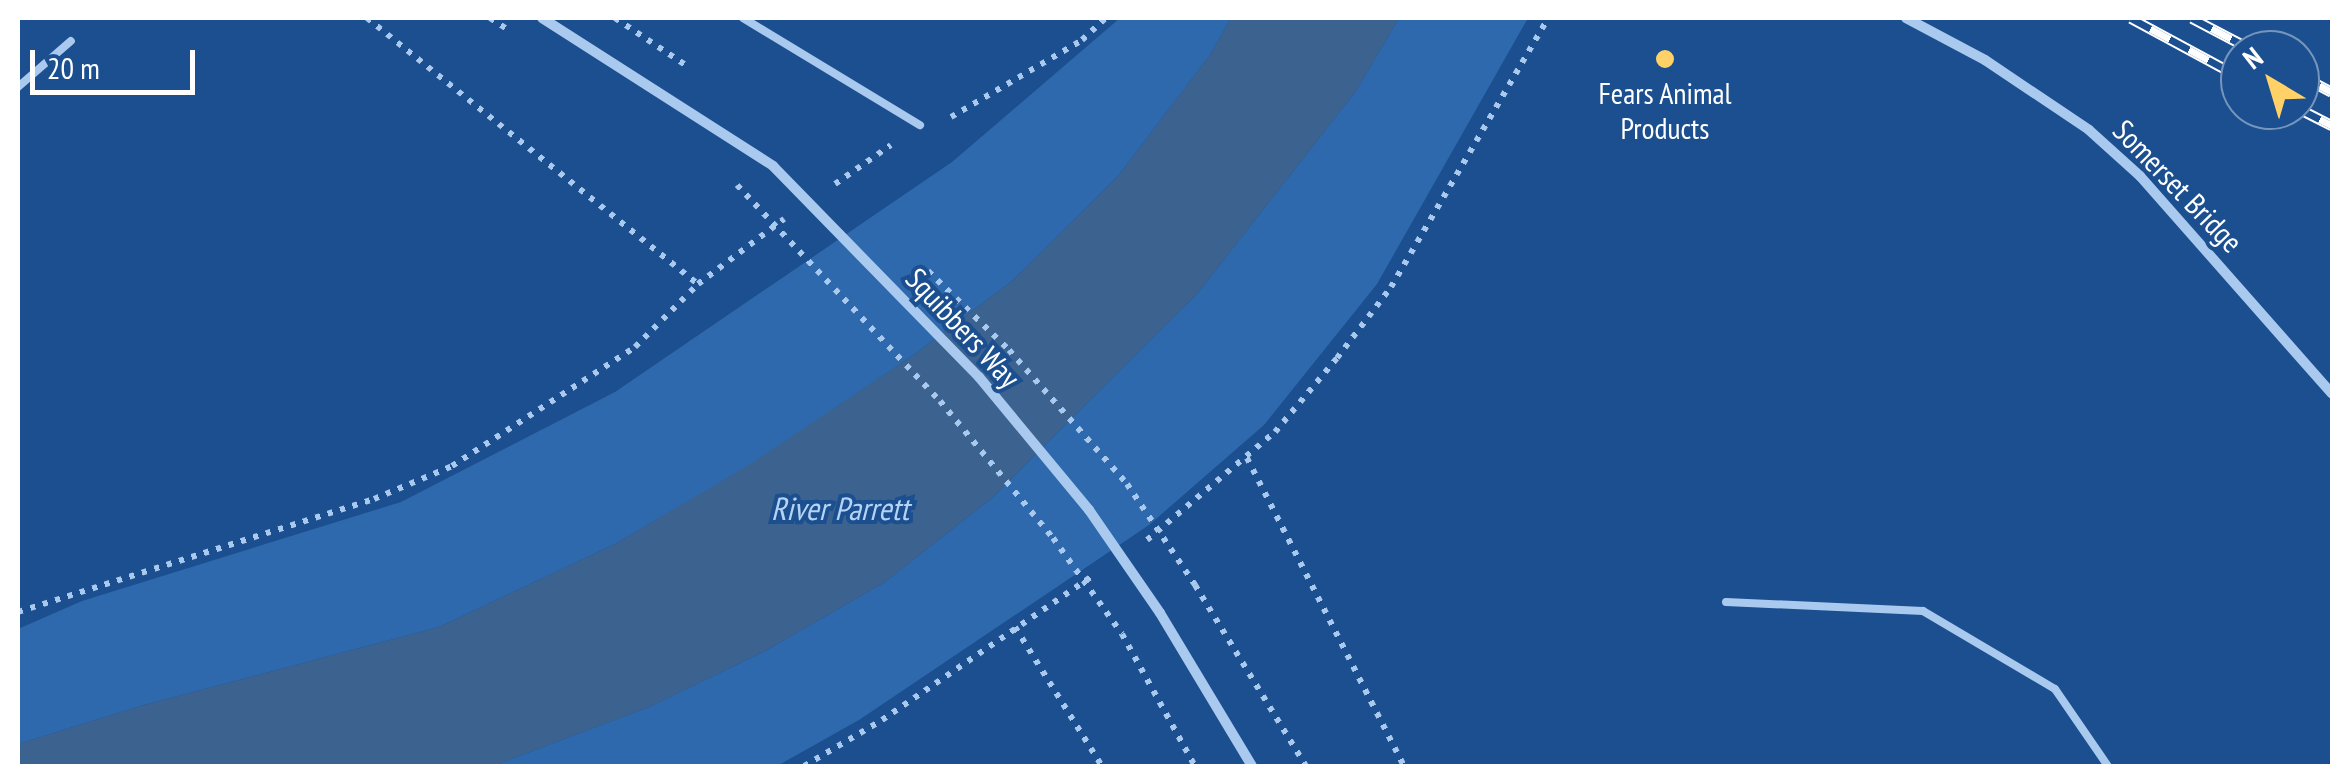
<!DOCTYPE html>
<style>
body{margin:0}
#map{position:relative;width:2350px;height:784px;overflow:hidden;background:#1b4f8f;font-family:"PT Sans Narrow",sans-serif}
div>[style]{position:absolute}
.green>*{inset:0;background:#2e69ad}
.water>*{inset:0;background:#3c6290}
.path>*{height:6px;margin-top:-3px;transform-origin:0;background:repeating-linear-gradient(90deg,#a9c9ee 0 5px,transparent 0 13px)}
.service>*{height:8px;margin:-4px;padding:0 4px;transform-origin:4px;border-radius:4px;background:#a9c9ee}
.minor>*{height:10px;margin:-5px;padding:0 5px;transform-origin:5px;border-radius:5px;background:#a9c9ee}
.rail>*{height:11px;margin-top:-5.5px;transform-origin:0;background:repeating-linear-gradient(90deg,#1b4f8f 0 22px,#fff 0 44px);box-sizing:border-box;border-block:2px solid #fff}
.path-bridge>*{height:6px;margin-top:-3px;transform-origin:0;background:repeating-linear-gradient(90deg,#a9c9ee 0 5px,transparent 0 13px)}
.minor-bridge>*{height:10px;margin:-5px;padding:0 5px;transform-origin:5px;border-radius:5px;background:#a9c9ee}
.dots>*{width:28px;height:28px;translate:-50% -50%;box-sizing:border-box;border:5px solid #1b4f8f;border-radius:50%}
span{translate:-50% -50%;white-space:nowrap;text-align:center;line-height:1.15;-webkit-text-stroke:8px #1b4f8f;paint-order:stroke}
.poi-label{font-size:30px;color:#fff}
.street-label{font-size:30px;color:#fff}
.water-label{font-size:32px;color:#b5d3f5;font-style:italic}
.frame{position:absolute;inset:0;border:20px solid #fff;pointer-events:none}
.north{position:absolute;left:2220px;top:30px;width:100px;height:100px;box-sizing:border-box;background:#1b4f8f;border:2px solid #7695bc;border-radius:50%;rotate:322deg;font-size:28px;font-weight:700;line-height:40px;text-align:center;color:#fff}
.north::after{content:'';display:block;margin:auto;width:35px;height:45px;background:#ffd166;clip-path:polygon(50% 0,100% 100%,50% 72%,0 100%)}
.scale{position:absolute;left:30px;top:50px;width:165px;height:45px;box-sizing:border-box;border:5px solid #fff;border-top:0;padding-left:12px;font-size:30px;line-height:35px;white-space:nowrap;color:#fff;-webkit-text-stroke:8px #1b4f8f;paint-order:stroke}
</style>
<div id="map">
<div class="green">
<div style="clip-path:polygon(1120px 18px,1231px 18px,1210px 55px,1118px 176px,1012px 281px,915px 354px,752px 464px,615px 544px,439px 627px,144px 705px,18px 744px,18px 629px,82px 601px,401px 502px,615px 392px,952px 162px)"></div>
<div style="clip-path:polygon(1399px 18px,1528px 18px,1377px 284px,1264px 425px,1149px 525px,859px 720px,777px 766px,493px 766px,649px 707px,765px 651px,885px 582px,992px 498px,1197px 294px,1356px 91px)"></div>
</div>
<div class="water">
<div style="clip-path:polygon(1231px 18px,1399px 18px,1356px 91px,1197px 294px,992px 498px,885px 582px,765px 651px,649px 707px,493px 766px,18px 766px,18px 744px,144px 705px,439px 627px,615px 544px,752px 463px,915px 354px,1012px 281px,1118px 176px,1210px 55px)"></div>
</div>
<div class="path">
<div style="left:367px;top:18px;width:425px;rotate:38.8deg"></div>
<div style="left:490px;top:18px;width:24px;rotate:33deg"></div>
<div style="left:615px;top:18px;width:87px;rotate:33.7deg"></div>
<div style="left:951px;top:117px;width:152px;rotate:-30.4deg"></div>
<div style="left:1082px;top:40px;width:33px;rotate:-43deg"></div>
<div style="left:835px;top:184px;width:68px;rotate:-34.9deg"></div>
<div style="left:1247px;top:458px;width:346px;rotate:63deg"></div>
<div style="left:1147px;top:540px;width:167px;rotate:-40.2deg"></div>
<div style="left:1275px;top:432px;width:97px;rotate:-50deg"></div>
<div style="left:1337px;top:358px;width:89px;rotate:-52.7deg"></div>
<div style="left:1391px;top:287px;width:311px;rotate:-59.7deg"></div>
<div style="left:1195px;top:585px;width:212px;rotate:58.5deg"></div>
<div style="left:18px;top:612px;width:374px;rotate:-17.6deg"></div>
<div style="left:374px;top:499px;width:85px;rotate:-22.9deg"></div>
<div style="left:452px;top:466px;width:218px;rotate:-33deg"></div>
<div style="left:635px;top:347px;width:89px;rotate:-45deg"></div>
<div style="left:698px;top:284px;width:108px;rotate:-37.1deg"></div>
<div style="left:1015px;top:627px;width:164px;rotate:58deg"></div>
<div style="left:1122px;top:634px;width:151px;rotate:61.1deg"></div>
<div style="left:804px;top:766px;width:91px;rotate:-30.5deg"></div>
<div style="left:882px;top:720px;width:258px;rotate:-34.4deg"></div>
</div>
<div class="service">
<div style="left:743px;top:18px;width:207px;rotate:31.2deg"></div>
<div style="left:18px;top:87px;width:70px;rotate:-41deg"></div>
<div style="left:1726px;top:602px;width:197px;rotate:2.6deg"></div>
<div style="left:1923px;top:611px;width:153px;rotate:30.6deg"></div>
<div style="left:2055px;top:689px;width:93px;rotate:55.5deg"></div>
</div>
<div class="minor">
<div style="left:542px;top:18px;width:274px;rotate:32.6deg"></div>
<div style="left:1906px;top:18px;width:89px;rotate:28deg"></div>
<div style="left:1985px;top:60px;width:125px;rotate:33.9deg"></div>
<div style="left:2089px;top:130px;width:69px;rotate:42deg"></div>
<div style="left:2140px;top:176px;width:290px;rotate:48.6deg"></div>
<div style="left:1160px;top:613px;width:179px;rotate:59deg"></div>
</div>
<div class="rail">
<div style="left:2131px;top:18px;width:124px;rotate:28.4deg"></div>
<div style="left:2192px;top:18px;width:69px;rotate:27.7deg"></div>
<div style="left:2300px;top:75px;width:36px;rotate:28deg"></div>
<div style="left:2300px;top:109px;width:36px;rotate:27deg"></div>
</div>
<div class="path-bridge">
<div style="left:737px;top:185px;width:296px;rotate:46.8deg"></div>
<div style="left:940px;top:401px;width:178px;rotate:50.5deg"></div>
<div style="left:1053px;top:538px;width:118px;rotate:54.3deg"></div>
<div style="left:928px;top:271px;width:113px;rotate:44.3deg"></div>
<div style="left:1009px;top:350px;width:179px;rotate:48.6deg"></div>
<div style="left:1127px;top:484px;width:122px;rotate:56deg"></div>
</div>
<div class="minor-bridge">
<div style="left:773px;top:166px;width:295px;rotate:45.7deg"></div>
<div style="left:979px;top:377px;width:173px;rotate:50.4deg"></div>
<div style="left:1089px;top:510px;width:125px;rotate:55.4deg"></div>
</div>
<div class="dots">
<div style="left:1665px;top:59px;background:#ffd166"></div>
</div>
<div class="poi-label">
<span style="left:1665px;top:110px">Fears Animal<br>Products</span>
</div>
<div class="street-label">
<span style="left:2178px;top:186px;rotate:46deg">Somerset Bridge</span>
<span style="left:963px;top:328px;rotate:47deg">Squibbers Way</span>
</div>
<div class="water-label">
<span style="left:840px;top:508px">River Parrett</span>
</div>
<div class="frame"></div>
<div class="north">N</div>
<div class="scale">20 m</div>
</div>
